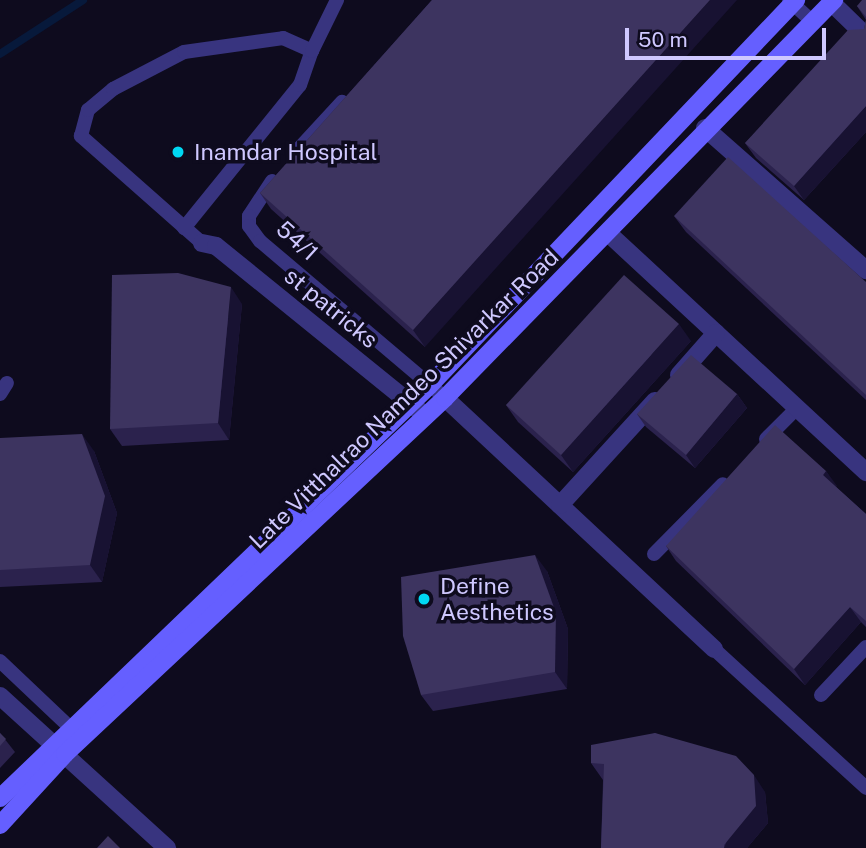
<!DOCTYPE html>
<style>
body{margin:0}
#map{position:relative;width:866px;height:848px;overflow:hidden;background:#0e0b1e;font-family:"Public Sans",sans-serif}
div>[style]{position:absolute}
.stream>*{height:8px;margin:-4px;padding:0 4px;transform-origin:4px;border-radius:4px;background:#07193b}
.lane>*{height:14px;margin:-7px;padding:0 7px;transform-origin:7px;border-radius:7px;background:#38347f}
.street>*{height:18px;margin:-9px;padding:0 9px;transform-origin:9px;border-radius:9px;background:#38347f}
.secondary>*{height:18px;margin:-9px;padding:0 9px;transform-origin:9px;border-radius:9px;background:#655fff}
.wall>*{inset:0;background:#2b224d}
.shaded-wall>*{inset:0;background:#181232}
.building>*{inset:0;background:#3d3460}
.dots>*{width:19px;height:19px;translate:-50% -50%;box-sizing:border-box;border:4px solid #0e0b1e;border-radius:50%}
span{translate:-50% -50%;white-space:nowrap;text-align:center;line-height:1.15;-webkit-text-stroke:7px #0e0b1e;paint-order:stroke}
.poi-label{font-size:23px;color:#cfc8ff}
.left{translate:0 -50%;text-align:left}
.street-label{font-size:23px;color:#cfc8ff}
.scale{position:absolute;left:625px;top:28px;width:201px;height:32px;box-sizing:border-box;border:4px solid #cfc8ff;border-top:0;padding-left:9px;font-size:21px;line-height:24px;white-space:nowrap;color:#cfc8ff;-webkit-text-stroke:5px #0e0b1e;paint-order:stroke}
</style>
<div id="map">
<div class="stream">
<div style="left:0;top:54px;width:99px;rotate:-33deg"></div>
</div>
<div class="lane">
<div style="left:789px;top:0;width:34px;rotate:43deg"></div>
<div style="left:294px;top:154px;width:71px;rotate:-47.3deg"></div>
<div style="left:272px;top:181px;width:42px;rotate:123.3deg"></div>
<div style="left:249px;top:216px;width:10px;rotate:90deg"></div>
<div style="left:249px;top:226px;width:19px;rotate:54deg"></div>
<div style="left:260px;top:241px;width:243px;rotate:40.3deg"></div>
<div style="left:184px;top:228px;width:184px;rotate:-51deg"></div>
<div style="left:300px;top:85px;width:36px;rotate:-71deg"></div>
<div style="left:202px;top:243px;width:162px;rotate:-138.5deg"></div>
<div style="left:81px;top:136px;width:27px;rotate:-75deg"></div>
<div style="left:88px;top:110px;width:33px;rotate:-40deg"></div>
<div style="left:113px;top:89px;width:80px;rotate:-27.5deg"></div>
<div style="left:184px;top:52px;width:100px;rotate:-8deg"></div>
<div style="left:283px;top:38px;width:32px;rotate:24deg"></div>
<div style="left:312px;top:51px;width:57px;rotate:-63.9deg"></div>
<div style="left:0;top:394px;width:13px;rotate:-58deg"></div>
<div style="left:766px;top:439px;width:44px;rotate:-45deg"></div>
<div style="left:654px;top:554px;width:98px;rotate:-45.4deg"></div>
<div style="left:714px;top:649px;width:206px;rotate:42.4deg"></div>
<div style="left:0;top:661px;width:109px;rotate:43.5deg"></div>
<div style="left:821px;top:695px;width:66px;rotate:-46.8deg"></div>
</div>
<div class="street">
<div style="left:832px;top:3px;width:47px;rotate:44.1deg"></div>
<div style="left:705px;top:128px;width:215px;rotate:41.4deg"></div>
<div style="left:608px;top:233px;width:352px;rotate:42.8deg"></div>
<div style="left:202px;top:243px;width:14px;rotate:12deg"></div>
<div style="left:216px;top:246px;width:270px;rotate:39deg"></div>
<div style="left:679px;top:375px;width:56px;rotate:-48.6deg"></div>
<div style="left:445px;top:398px;width:368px;rotate:43deg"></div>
<div style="left:560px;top:505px;width:141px;rotate:-47.6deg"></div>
<div style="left:0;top:696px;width:226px;rotate:42.3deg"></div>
</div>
<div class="secondary">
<div style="left:0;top:798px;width:595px;rotate:-43.84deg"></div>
<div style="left:429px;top:386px;width:533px;rotate:-46.45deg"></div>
<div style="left:0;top:825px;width:96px;rotate:-47.5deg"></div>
<div style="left:65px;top:754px;width:521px;rotate:-43.13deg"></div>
<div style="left:445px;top:398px;width:557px;rotate:-45.66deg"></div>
</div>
<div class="wall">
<div style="clip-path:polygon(432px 0,425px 347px,271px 209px,260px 193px)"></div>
<div style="clip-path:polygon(866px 0,866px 132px,804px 200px,756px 158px,745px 143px,864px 29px,866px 20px,857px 6px)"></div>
<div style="clip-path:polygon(674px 216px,866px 282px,866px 400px,686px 232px)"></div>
<div style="clip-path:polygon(242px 304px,229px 440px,122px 446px,110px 429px)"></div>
<div style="clip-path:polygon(691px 341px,573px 472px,518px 422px,506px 405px)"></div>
<div style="clip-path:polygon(737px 394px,747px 408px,695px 468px,646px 427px,637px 414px)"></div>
<div style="clip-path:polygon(0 438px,94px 451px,117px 513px,102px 582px,0 587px)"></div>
<div style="clip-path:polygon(826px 471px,836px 487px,866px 514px,866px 627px,861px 622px,805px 685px,676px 561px,666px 546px)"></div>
<div style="clip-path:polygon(547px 571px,568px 629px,567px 689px,433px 711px,421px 695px)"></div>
<div style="clip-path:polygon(0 733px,15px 752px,0 768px)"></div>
<div style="clip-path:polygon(655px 733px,765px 792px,768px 823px,747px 848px,601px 848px,603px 780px,591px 763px)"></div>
</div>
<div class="shaded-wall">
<div style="clip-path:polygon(710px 0,737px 0,425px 347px,413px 330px)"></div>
<div style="clip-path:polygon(866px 106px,866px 132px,804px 200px,794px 186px)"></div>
<div style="clip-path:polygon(231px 287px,242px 304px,229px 440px,218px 423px)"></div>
<div style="clip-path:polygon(679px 324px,691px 341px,573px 472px,561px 455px)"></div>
<div style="clip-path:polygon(737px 394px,747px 408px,695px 468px,686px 455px)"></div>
<div style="clip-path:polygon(82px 434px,94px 451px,117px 513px,102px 582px,90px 565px)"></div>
<div style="clip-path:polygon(826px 471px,837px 486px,833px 490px,823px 475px)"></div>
<div style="clip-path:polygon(535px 555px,547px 571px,568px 629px,567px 689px,555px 672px)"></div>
<div style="clip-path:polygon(850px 607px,861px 622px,805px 685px,794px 669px)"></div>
<div style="clip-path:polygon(754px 775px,765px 792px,768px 823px,747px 848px,724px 848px)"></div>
</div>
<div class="building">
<div style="clip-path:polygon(432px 0,710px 0,413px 330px,260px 193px)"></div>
<div style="clip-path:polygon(862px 0,866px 0,866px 17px,857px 6px)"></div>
<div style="clip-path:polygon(866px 20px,866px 106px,794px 186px,745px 143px,848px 30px,864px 29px)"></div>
<div style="clip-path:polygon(728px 157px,866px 282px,866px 395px,674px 216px)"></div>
<div style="clip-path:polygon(178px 273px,231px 287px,218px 423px,110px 429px,112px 275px)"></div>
<div style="clip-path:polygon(624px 275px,679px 324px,561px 455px,506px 405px)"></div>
<div style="clip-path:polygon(691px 355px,737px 394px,686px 455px,637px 414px)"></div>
<div style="clip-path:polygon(775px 425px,826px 471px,823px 475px,866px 514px,866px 621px,850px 607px,794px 669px,666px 546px)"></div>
<div style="clip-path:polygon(82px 434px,105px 496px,90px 565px,0 570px,0 438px)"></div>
<div style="clip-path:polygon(535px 555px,556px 613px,555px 672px,421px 695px,403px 636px,401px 577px)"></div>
<div style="clip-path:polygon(0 733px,6px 739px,0 746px)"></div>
<div style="clip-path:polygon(655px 733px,736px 756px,754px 775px,756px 806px,724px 845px,724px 848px,601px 848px,604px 764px,591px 763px,591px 745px)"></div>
<div style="clip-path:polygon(108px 836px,120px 848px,97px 848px)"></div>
</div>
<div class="dots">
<div style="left:178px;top:152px;background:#00d8f3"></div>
<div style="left:424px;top:599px;background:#00d8f3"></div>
</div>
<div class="poi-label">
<span class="left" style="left:194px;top:152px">Inamdar Hospital</span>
<span class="left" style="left:440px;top:599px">Define<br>Aesthetics</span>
</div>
<div class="street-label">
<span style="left:297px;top:241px;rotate:42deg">54/1</span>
<span style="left:331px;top:308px;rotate:39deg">st patricks</span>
<span style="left:404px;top:399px;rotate:-44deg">Late Vitthalrao Namdeo Shivarkar Road</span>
</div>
<div class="scale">50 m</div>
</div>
